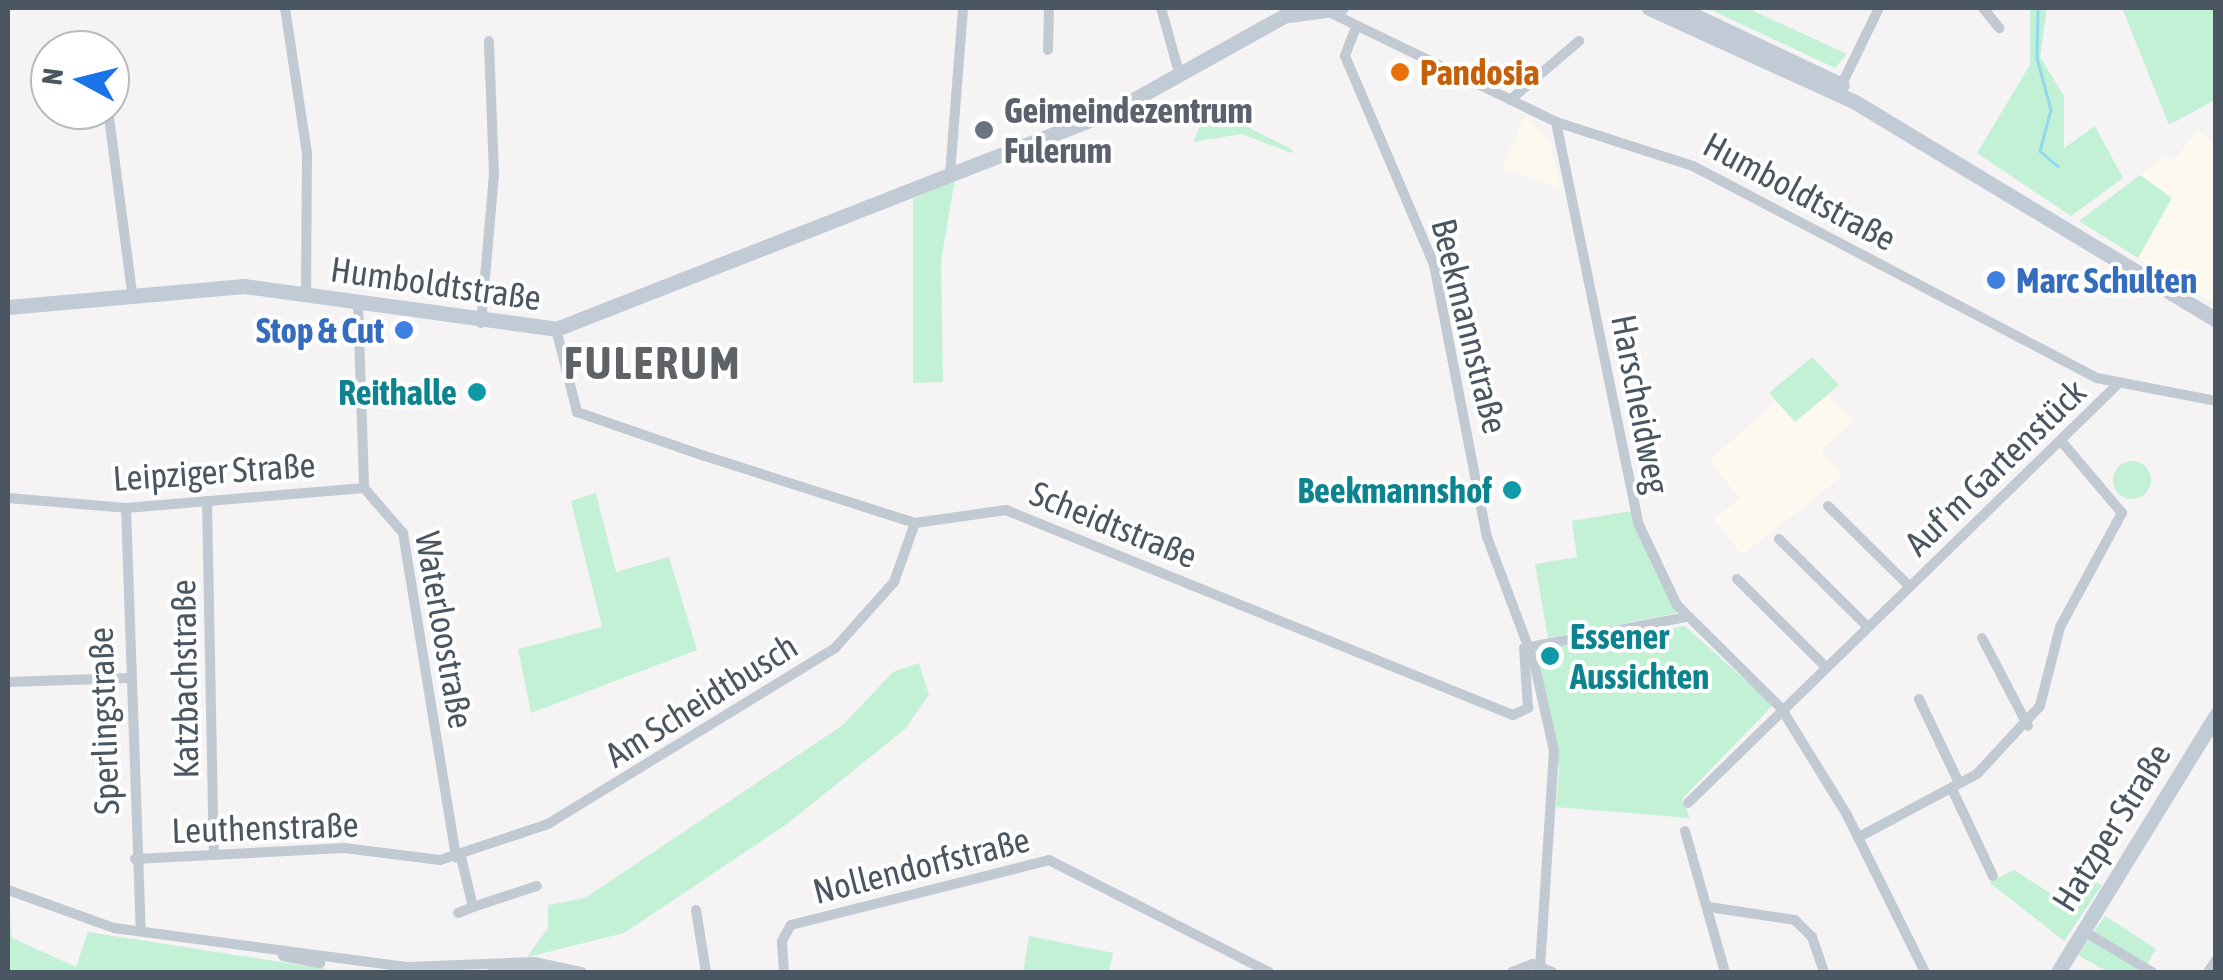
<!DOCTYPE html>
<meta charset="utf-8">
<style>
body{margin:0}
#map{position:relative;width:2223px;height:980px;overflow:hidden;background:#f5f3f3;font-family:"Asap Condensed",sans-serif}
div>[style]{position:absolute}
.commercial>*{inset:0;background:#fdf9ef}
.green>*{inset:0;background:#c3f1d5}
.round{border-radius:50%}
.stream>*{height:2.5px;margin:-1.25px;padding:0 1.25px;transform-origin:1.25px;border-radius:1.25px;background:#90daee}
.street>*{height:10px;margin:-5px;padding:0 5px;transform-origin:5px;border-radius:5px;background:#c1cad2}
.secondary>*{height:15px;margin:-7.5px;padding:0 7.5px;transform-origin:7.5px;border-radius:7.5px;background:#c1cbd6}
.dots>*{width:28px;height:28px;translate:-50% -50%;box-sizing:border-box;border:5px solid #fff;border-radius:50%}
span{translate:-50% -50%;white-space:nowrap;text-align:center;line-height:1.15;-webkit-text-stroke:8px #fff;paint-order:stroke}
.food-label{font-size:35px;color:#c56008;font-weight:700}
.left{translate:0 -50%;text-align:left}
.worship-label{font-size:35px;color:#5b616d;font-weight:700}
.street-label{font-size:35px;color:#4a5661}
.shop-label{font-size:35px;color:#366cbe;font-weight:700}
.right{translate:-100% -50%;text-align:right}
.culture-label{font-size:35px;color:#0d838f;font-weight:700}
.district-label{font-size:45px;color:#5f6368;font-weight:700;letter-spacing:2.5px}
.frame{position:absolute;inset:0;border:10px solid #4a5661;pointer-events:none}
.north{position:absolute;left:30px;top:30px;width:100px;height:100px;box-sizing:border-box;background:#fff;border:2px solid #b7bbc0;border-radius:50%;rotate:277deg;font-size:28px;font-weight:700;line-height:40px;text-align:center;color:#4a5661}
.north::after{content:'';display:block;margin:auto;width:35px;height:45px;background:#1a73e8;clip-path:polygon(50% 0,100% 100%,50% 72%,0 100%)}
</style>
<div id="map">
<div class="commercial">
<div style="clip-path:polygon(1525px 115px,1549px 140px,1561px 189px,1502px 168px)"></div>
<div style="clip-path:polygon(2198px 130px,2215px 146px,2215px 303px,2138px 258px,2172px 198px,2140px 175px,2166px 155px,2173px 161px)"></div>
<div style="clip-path:polygon(1828px 395px,1854px 421px,1821px 450px,1843px 476px,1742px 555px,1714px 519px,1740px 498px,1709px 461px,1776px 401px,1795px 422px)"></div>
</div>
<div class="green">
<div style="clip-path:polygon(1707px 8px,1747px 8px,1847px 54px,1835px 68px)"></div>
<div style="clip-path:polygon(2030px 8px,2047px 8px,2040px 57px,2064px 96px,2064px 148px,2095px 126px,2123px 178px,2071px 216px,1977px 153px,2030px 65px)"></div>
<div style="clip-path:polygon(2122px 8px,2215px 8px,2215px 100px,2169px 125px)"></div>
<div style="clip-path:polygon(1208px 107px,1293px 150px,1291px 153px,1242px 134px,1193px 142px)"></div>
<div style="clip-path:polygon(2140px 175px,2172px 198px,2138px 258px,2079px 221px)"></div>
<div style="clip-path:polygon(955px 179px,941px 261px,943px 382px,913px 383px,913px 199px)"></div>
<div style="clip-path:polygon(1812px 357px,1839px 385px,1795px 422px,1769px 393px)"></div>
<div class="round" style="left:2113px;top:461px;width:38px;height:38px"></div>
<div style="clip-path:polygon(596px 493px,616px 572px,669px 557px,697px 650px,531px 713px,518px 649px,602px 627px,571px 501px)"></div>
<div style="clip-path:polygon(1631px 511px,1677px 613px,1548px 638px,1535px 564px,1577px 557px,1572px 521px)"></div>
<div style="clip-path:polygon(1685px 626px,1773px 705px,1682px 799px,1690px 818px,1556px 807px,1559px 770px,1537px 650px)"></div>
<div style="clip-path:polygon(919px 663px,929px 695px,905px 729px,787px 824px,624px 933px,527px 957px,548px 928px,548px 905px,585px 898px,843px 725px,893px 672px)"></div>
<div style="clip-path:polygon(2014px 870px,2076px 910px,2094px 881px,2102px 885px,2064px 941px,1989px 882px)"></div>
<div style="clip-path:polygon(8px 896px,12px 938px,76px 967px,88px 932px,345px 972px,8px 972px)"></div>
<div style="clip-path:polygon(2105px 916px,2156px 949px,2142px 972px,2108px 972px,2078px 955px)"></div>
<div style="clip-path:polygon(1029px 936px,1113px 953px,1109px 972px,1023px 972px)"></div>
</div>
<div class="stream">
<div style="left:2038px;top:11px;width:47px;rotate:91.2deg"></div>
<div style="left:2037px;top:58px;width:54px;rotate:74.9deg"></div>
<div style="left:2051px;top:110px;width:42px;rotate:105deg"></div>
<div style="left:2040px;top:151px;width:23px;rotate:40deg"></div>
</div>
<div class="street">
<div style="left:285px;top:8px;width:147px;rotate:81.4deg"></div>
<div style="left:307px;top:153px;width:143px;rotate:90.4deg"></div>
<div style="left:1161px;top:8px;width:71px;rotate:74.4deg"></div>
<div style="left:1983px;top:8px;width:26px;rotate:51deg"></div>
<div style="left:1333px;top:14px;width:248px;rotate:25.8deg"></div>
<div style="left:1556px;top:122px;width:144px;rotate:17.8deg"></div>
<div style="left:1693px;top:166px;width:456px;rotate:27.7deg"></div>
<div style="left:2097px;top:378px;width:121px;rotate:10.9deg"></div>
<div style="left:1356px;top:27px;width:31px;rotate:111deg"></div>
<div style="left:1345px;top:56px;width:227px;rotate:66.9deg"></div>
<div style="left:1434px;top:265px;width:277px;rotate:79deg"></div>
<div style="left:1487px;top:537px;width:134px;rotate:69.4deg"></div>
<div style="left:1534px;top:662px;width:91px;rotate:77.3deg"></div>
<div style="left:1554px;top:751px;width:215px;rotate:93.7deg"></div>
<div style="left:1048px;top:50px;width:42px;rotate:-88.6deg"></div>
<div style="left:1840px;top:88px;width:89px;rotate:-64deg"></div>
<div style="left:1510px;top:100px;width:91px;rotate:-40.5deg"></div>
<div style="left:108px;top:110px;width:184px;rotate:82.5deg"></div>
<div style="left:1556px;top:122px;width:409px;rotate:78.4deg"></div>
<div style="left:1638px;top:523px;width:91px;rotate:64.6deg"></div>
<div style="left:1677px;top:605px;width:146px;rotate:44.7deg"></div>
<div style="left:1781px;top:708px;width:126px;rotate:58.3deg"></div>
<div style="left:1847px;top:815px;width:175px;rotate:63.6deg"></div>
<div style="left:950px;top:174px;width:167px;rotate:-85.5deg"></div>
<div style="left:358px;top:304px;width:184px;rotate:88.1deg"></div>
<div style="left:481px;top:323px;width:150px;rotate:-85deg"></div>
<div style="left:494px;top:174px;width:133px;rotate:-92.2deg"></div>
<div style="left:556px;top:329px;width:86px;rotate:75.8deg"></div>
<div style="left:577px;top:412px;width:135px;rotate:19deg"></div>
<div style="left:705px;top:456px;width:220px;rotate:17.7deg"></div>
<div style="left:915px;top:523px;width:92px;rotate:-8.1deg"></div>
<div style="left:1006px;top:510px;width:547px;rotate:22.02deg"></div>
<div style="left:1513px;top:715px;width:17px;rotate:-25deg"></div>
<div style="left:1528px;top:708px;width:60px;rotate:-93.8deg"></div>
<div style="left:364px;top:488px;width:60px;rotate:49.1deg"></div>
<div style="left:403px;top:533px;width:329px;rotate:80.7deg"></div>
<div style="left:8px;top:498px;width:118px;rotate:4.8deg"></div>
<div style="left:126px;top:508px;width:239px;rotate:-4.8deg"></div>
<div style="left:207px;top:501px;width:354px;rotate:88.9deg"></div>
<div style="left:1828px;top:506px;width:114px;rotate:44.6deg"></div>
<div style="left:126px;top:508px;width:423px;rotate:88deg"></div>
<div style="left:1779px;top:539px;width:124px;rotate:44.7deg"></div>
<div style="left:1737px;top:579px;width:124px;rotate:44.7deg"></div>
<div style="left:1982px;top:638px;width:99px;rotate:62.4deg"></div>
<div style="left:1524px;top:648px;width:166px;rotate:-10.8deg"></div>
<div style="left:8px;top:682px;width:120px;rotate:-1.9deg"></div>
<div style="left:1919px;top:699px;width:93px;rotate:64.5deg"></div>
<div style="left:1952px;top:789px;width:96px;rotate:64.8deg"></div>
<div style="left:1688px;top:803px;width:599px;rotate:-44.26deg"></div>
<div style="left:1685px;top:831px;width:147px;rotate:74.2deg"></div>
<div style="left:1859px;top:837px;width:134px;rotate:-28.1deg"></div>
<div style="left:1977px;top:774px;width:93px;rotate:-47.2deg"></div>
<div style="left:2040px;top:706px;width:81px;rotate:-75.8deg"></div>
<div style="left:2060px;top:627px;width:130px;rotate:-61.5deg"></div>
<div style="left:2122px;top:513px;width:93px;rotate:-130.2deg"></div>
<div style="left:461px;top:857px;width:51px;rotate:76.5deg"></div>
<div style="left:473px;top:907px;width:67px;rotate:-18.2deg"></div>
<div style="left:135px;top:859px;width:209px;rotate:-3deg"></div>
<div style="left:344px;top:848px;width:97px;rotate:7.1deg"></div>
<div style="left:440px;top:860px;width:114px;rotate:-18.4deg"></div>
<div style="left:548px;top:824px;width:337px;rotate:-31.5deg"></div>
<div style="left:835px;top:648px;width:89px;rotate:-48.2deg"></div>
<div style="left:894px;top:582px;width:63px;rotate:-70.4deg"></div>
<div style="left:8px;top:890px;width:113px;rotate:19.7deg"></div>
<div style="left:114px;top:928px;width:297px;rotate:7.6deg"></div>
<div style="left:408px;top:967px;width:126px;rotate:-2.3deg"></div>
<div style="left:534px;top:962px;width:49px;rotate:11.8deg"></div>
<div style="left:1709px;top:907px;width:87px;rotate:8.6deg"></div>
<div style="left:1795px;top:920px;width:24px;rotate:45deg"></div>
<div style="left:1812px;top:937px;width:37px;rotate:71deg"></div>
<div style="left:696px;top:910px;width:63px;rotate:80.8deg"></div>
<div style="left:458px;top:913px;width:16px;rotate:-22deg"></div>
<div style="left:2082px;top:930px;width:82px;rotate:31deg"></div>
<div style="left:283px;top:956px;width:38px;rotate:11deg"></div>
<div style="left:492px;top:971px;width:68px"></div>
<div style="left:784px;top:972px;width:31px;rotate:-94deg"></div>
<div style="left:782px;top:941px;width:18px;rotate:-61deg"></div>
<div style="left:791px;top:925px;width:266px;rotate:-14.1deg"></div>
<div style="left:1049px;top:860px;width:247px;rotate:27deg"></div>
<div style="left:1512px;top:972px;width:22px;rotate:-21deg"></div>
<div style="left:1533px;top:964px;width:21px;rotate:23deg"></div>
<div style="left:2208px;top:972px;width:14px;rotate:-56deg"></div>
</div>
<div class="secondary">
<div style="left:1649px;top:8px;width:226px;rotate:24.5deg"></div>
<div style="left:1855px;top:102px;width:422px;rotate:31.1deg"></div>
<div style="left:1679px;top:8px;width:180px;rotate:25.3deg"></div>
<div style="left:1289px;top:15px;width:52px;rotate:-7.7deg"></div>
<div style="left:8px;top:307px;width:237px;rotate:-5.1deg"></div>
<div style="left:244px;top:286px;width:315px;rotate:7.8deg"></div>
<div style="left:556px;top:329px;width:600px;rotate:-21.39deg"></div>
<div style="left:1115px;top:110px;width:210px;rotate:-29.1deg"></div>
<div style="left:2058px;top:972px;width:302px;rotate:-58.4deg"></div>
</div>
<div class="dots">
<div style="left:1400px;top:72px;background:#e8710a"></div>
<div style="left:984px;top:130px;background:#6b7280"></div>
<div style="left:1996px;top:280px;background:#3f7fe0"></div>
<div style="left:404px;top:330px;background:#3f7fe0"></div>
<div style="left:477px;top:392px;background:#0f9aa8"></div>
<div style="left:1512px;top:490px;background:#0f9aa8"></div>
<div style="left:1550px;top:656px;background:#0f9aa8"></div>
</div>
<div class="food-label">
<span class="left" style="left:1420px;top:72px">Pandosia</span>
</div>
<div class="worship-label">
<span class="left" style="left:1004px;top:130px">Geimeindezentrum<br>Fulerum</span>
</div>
<div class="street-label">
<span style="left:1800px;top:191px;rotate:28deg">Humboldtstraße</span>
<span style="left:436px;top:283px;rotate:8deg">Humboldtstraße</span>
<span style="left:1470px;top:326px;rotate:76deg">Beekmannstraße</span>
<span style="left:1641px;top:404px;rotate:79deg">Harscheidweg</span>
<span style="left:1995px;top:467px;rotate:-44deg">Auf'm Gartenstück</span>
<span style="left:214px;top:471px;rotate:-4deg">Leipziger Straße</span>
<span style="left:1114px;top:524px;rotate:22deg">Scheidtstraße</span>
<span style="left:445px;top:630px;rotate:80deg">Waterloostraße</span>
<span style="left:184px;top:679px;rotate:-91deg">Katzbachstraße</span>
<span style="left:701px;top:700px;rotate:-32deg">Am Scheidtbusch</span>
<span style="left:103px;top:721px;rotate:-92deg">Sperlingstraße</span>
<span style="left:265px;top:827px;rotate:-2deg">Leuthenstraße</span>
<span style="left:2111px;top:827px;rotate:-58deg">Hatzper Straße</span>
<span style="left:921px;top:865px;rotate:-14deg">Nollendorfstraße</span>
</div>
<div class="shop-label">
<span class="left" style="left:2016px;top:280px">Marc Schulten</span>
<span class="right" style="left:384px;top:330px">Stop &amp; Cut</span>
</div>
<div class="culture-label">
<span class="right" style="left:457px;top:392px">Reithalle</span>
<span class="right" style="left:1492px;top:490px">Beekmannshof</span>
<span class="left" style="left:1570px;top:656px">Essener<br>Aussichten</span>
</div>
<div class="district-label">
<span style="left:653px;top:364px">FULERUM</span>
</div>
<div class="frame"></div>
<div class="north">N</div>
</div>
